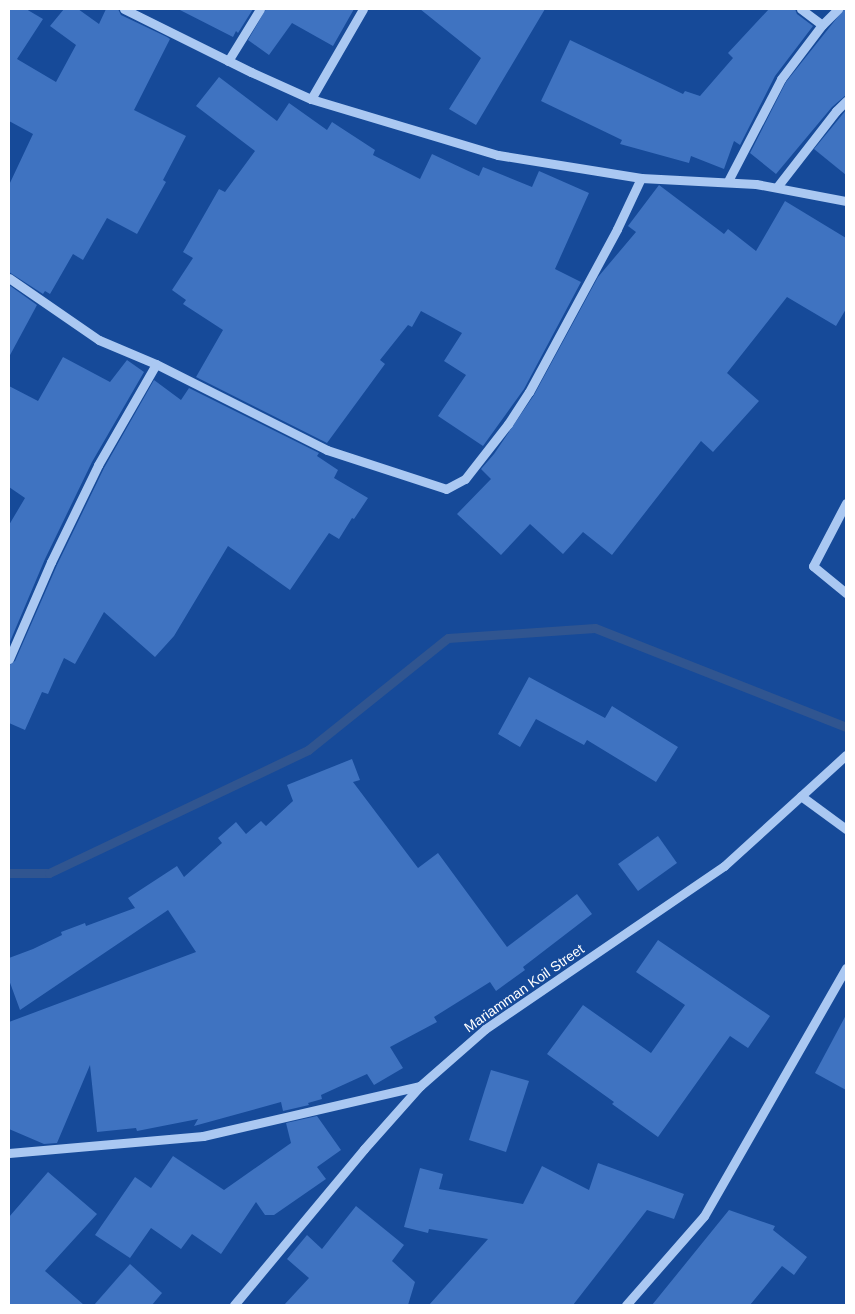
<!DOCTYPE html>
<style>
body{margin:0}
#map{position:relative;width:855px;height:1314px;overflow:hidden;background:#164a99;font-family:Helvetica,sans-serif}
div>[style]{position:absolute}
.stream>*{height:9px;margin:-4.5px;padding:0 4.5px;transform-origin:4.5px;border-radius:4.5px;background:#305590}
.building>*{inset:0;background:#3f73c1}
.minor>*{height:9px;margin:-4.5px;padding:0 4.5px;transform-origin:4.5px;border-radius:4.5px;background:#aac8f2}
span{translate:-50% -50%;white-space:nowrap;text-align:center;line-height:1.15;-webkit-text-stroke:4px #164a99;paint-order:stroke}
.street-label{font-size:14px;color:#fff}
.frame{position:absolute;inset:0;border:10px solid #fff;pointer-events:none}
</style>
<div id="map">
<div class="stream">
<div style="left:9px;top:873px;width:40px"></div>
<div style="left:49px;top:873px;width:287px;rotate:-25.4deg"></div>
<div style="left:308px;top:750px;width:179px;rotate:-38.7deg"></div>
<div style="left:448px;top:638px;width:147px;rotate:-3.9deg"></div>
<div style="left:595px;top:628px;width:270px;rotate:21.5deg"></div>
</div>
<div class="building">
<div style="clip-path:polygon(9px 9px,26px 9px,43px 19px,17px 59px,56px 82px,76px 45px,50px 26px,64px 9px,78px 9px,99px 24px,106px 9px,118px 9px,121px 15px,167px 37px,170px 39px,134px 110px,186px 136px,163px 180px,166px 182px,137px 234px,107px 218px,83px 260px,73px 254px,50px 294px,45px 291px,43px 294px,9px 272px,9px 185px,33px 134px,9px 121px)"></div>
<div style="clip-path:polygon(178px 9px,253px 9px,238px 33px,236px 31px,233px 37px)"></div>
<div style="clip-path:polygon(266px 9px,354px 9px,333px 46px,292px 23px,269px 55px,248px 40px)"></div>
<div style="clip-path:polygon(420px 9px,545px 9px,476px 125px,449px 109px,481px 58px)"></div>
<div style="clip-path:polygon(769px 9px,795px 9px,797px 14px,813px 26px,775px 76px,740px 145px,734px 141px,724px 169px,691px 156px,689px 163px,620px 144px,622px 140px,541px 101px,570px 40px,683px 94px,685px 91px,700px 96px,733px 58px,728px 53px)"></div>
<div style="clip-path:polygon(844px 9px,846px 9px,846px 95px,832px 107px,776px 174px,750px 153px,786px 82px)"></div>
<div style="clip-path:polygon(219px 77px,277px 121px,289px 103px,327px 130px,332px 122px,375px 150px,373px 155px,420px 179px,432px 154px,479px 176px,483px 167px,532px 187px,539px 171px,589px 193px,555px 269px,581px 282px,524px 389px,483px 446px,438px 416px,466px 375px,444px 361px,462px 333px,421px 311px,412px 327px,408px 325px,380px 360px,385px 364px,327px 443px,196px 377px,223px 330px,183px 304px,186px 300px,172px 290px,193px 258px,183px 252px,219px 189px,225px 192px,255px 151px,196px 106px)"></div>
<div style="clip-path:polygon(846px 110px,846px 175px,814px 149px)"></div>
<div style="clip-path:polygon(659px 185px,724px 234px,728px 229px,756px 251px,785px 201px,846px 238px,846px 309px,836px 326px,787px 297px,727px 373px,759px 401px,713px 452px,701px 441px,612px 555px,583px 532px,563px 554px,530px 524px,501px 555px,457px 514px,491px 479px,481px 469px,494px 454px,534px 395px,598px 277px,636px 232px,628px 226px)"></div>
<div style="clip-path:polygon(9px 285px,37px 305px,9px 357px)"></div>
<div style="clip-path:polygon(63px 357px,110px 382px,127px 360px,144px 372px,92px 462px,45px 559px,9px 644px,9px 525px,25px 498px,9px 487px,9px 386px,38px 401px)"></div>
<div style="clip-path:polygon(154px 380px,181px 400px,189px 388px,319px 453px,317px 456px,338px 470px,334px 478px,368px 498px,354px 519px,352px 518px,339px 539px,329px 533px,290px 590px,228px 546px,174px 636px,155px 657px,104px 612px,75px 664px,64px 658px,48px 694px,42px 692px,25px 730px,9px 723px,9px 665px,15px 661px,57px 565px,104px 468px)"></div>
<div style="clip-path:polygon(529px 677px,605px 718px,612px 706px,678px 747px,656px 782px,587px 740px,584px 745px,536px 719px,520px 747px,498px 734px)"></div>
<div style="clip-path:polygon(352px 759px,360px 780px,353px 782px,418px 868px,438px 853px,507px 947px,577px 894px,592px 914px,523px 967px,525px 970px,496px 991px,490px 982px,434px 1017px,437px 1022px,390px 1047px,403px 1068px,374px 1085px,367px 1074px,321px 1095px,322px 1099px,308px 1103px,309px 1105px,283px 1111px,281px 1102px,194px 1126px,198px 1119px,137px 1131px,136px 1128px,97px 1132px,90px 1065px,57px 1143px,44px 1144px,9px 1129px,9px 1022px,196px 952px,168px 910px,20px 1010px,9px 980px,9px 958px,33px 949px,62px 935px,61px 932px,85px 923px,86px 926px,135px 908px,128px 898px,177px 866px,184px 877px,222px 843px,218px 838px,236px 822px,246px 834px,261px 821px,266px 826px,293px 801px,287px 785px)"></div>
<div style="clip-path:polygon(658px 836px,677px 863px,638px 891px,618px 864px)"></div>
<div style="clip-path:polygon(658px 940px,770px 1016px,748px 1048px,730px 1036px,658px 1137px,612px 1104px,614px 1102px,547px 1054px,583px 1005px,651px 1053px,685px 1005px,636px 972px)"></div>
<div style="clip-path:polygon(846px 1015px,846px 1090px,815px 1073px)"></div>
<div style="clip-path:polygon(491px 1070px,529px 1081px,506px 1152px,469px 1140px)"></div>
<div style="clip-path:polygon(317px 1116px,341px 1150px,317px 1167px,326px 1179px,274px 1215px,265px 1215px,256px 1202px,221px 1254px,192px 1234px,181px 1249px,151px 1228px,130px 1258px,95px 1235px,135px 1177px,151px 1188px,173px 1156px,224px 1190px,291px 1143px,286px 1123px)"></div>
<div style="clip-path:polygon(598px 1163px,684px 1194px,674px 1219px,647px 1210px,573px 1305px,429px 1305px,488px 1239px,429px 1229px,428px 1233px,404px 1227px,420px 1168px,443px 1174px,439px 1189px,523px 1204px,542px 1166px,589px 1190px)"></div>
<div style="clip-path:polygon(48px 1172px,97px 1214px,45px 1271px,84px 1305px,9px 1305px,9px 1217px)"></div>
<div style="clip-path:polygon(356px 1206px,404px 1245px,392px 1261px,415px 1282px,408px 1305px,284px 1305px,309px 1278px,287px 1259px,307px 1235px,322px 1249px)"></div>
<div style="clip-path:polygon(729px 1210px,775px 1226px,773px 1230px,807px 1257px,794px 1275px,782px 1266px,750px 1305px,652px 1305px)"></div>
<div style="clip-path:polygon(130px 1264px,162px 1293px,152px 1305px,94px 1305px)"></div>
</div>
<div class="minor">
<div style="left:124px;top:9px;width:142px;rotate:26.4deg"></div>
<div style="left:251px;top:72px;width:66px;rotate:24.2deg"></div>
<div style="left:311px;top:99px;width:195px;rotate:16.7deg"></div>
<div style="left:498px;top:155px;width:145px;rotate:9.1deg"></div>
<div style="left:641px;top:178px;width:115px;rotate:3deg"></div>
<div style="left:756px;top:184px;width:92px;rotate:10.7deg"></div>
<div style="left:801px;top:9px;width:26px;rotate:37deg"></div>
<div style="left:228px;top:61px;width:61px;rotate:-58.4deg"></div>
<div style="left:311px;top:99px;width:104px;rotate:-60deg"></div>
<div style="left:728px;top:181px;width:115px;rotate:-62.5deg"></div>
<div style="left:781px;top:79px;width:68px;rotate:-52.8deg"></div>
<div style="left:822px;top:25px;width:23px;rotate:-45deg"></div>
<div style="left:777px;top:187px;width:96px;rotate:-52.2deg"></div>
<div style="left:836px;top:111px;width:14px;rotate:-45deg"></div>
<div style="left:9px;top:278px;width:109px;rotate:34.6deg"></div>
<div style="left:99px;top:340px;width:62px;rotate:22.8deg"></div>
<div style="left:156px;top:364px;width:191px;rotate:26.7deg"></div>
<div style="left:327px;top:450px;width:125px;rotate:18.1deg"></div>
<div style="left:446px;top:489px;width:21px;rotate:-28deg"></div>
<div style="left:465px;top:479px;width:70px;rotate:-52deg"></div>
<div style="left:508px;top:424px;width:38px;rotate:-57deg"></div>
<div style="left:529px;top:392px;width:185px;rotate:-61.6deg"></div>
<div style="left:617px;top:229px;width:56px;rotate:-64.8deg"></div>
<div style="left:846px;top:503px;width:71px;rotate:117.6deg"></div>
<div style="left:813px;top:566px;width:43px;rotate:39.3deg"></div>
<div style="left:9px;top:659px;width:106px;rotate:-66.6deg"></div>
<div style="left:51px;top:562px;width:108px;rotate:-64.1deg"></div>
<div style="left:98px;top:465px;width:116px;rotate:-60.1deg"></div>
<div style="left:801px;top:796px;width:56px;rotate:36.3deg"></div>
<div style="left:9px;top:1153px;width:195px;rotate:-5deg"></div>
<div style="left:203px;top:1136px;width:223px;rotate:-13deg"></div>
<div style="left:234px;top:1305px;width:203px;rotate:-50.2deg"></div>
<div style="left:364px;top:1149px;width:84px;rotate:-48.4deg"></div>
<div style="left:420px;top:1086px;width:86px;rotate:-41.2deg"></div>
<div style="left:485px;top:1029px;width:289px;rotate:-34.3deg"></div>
<div style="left:724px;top:866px;width:165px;rotate:-42.3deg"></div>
<div style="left:626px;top:1305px;width:118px;rotate:-48.8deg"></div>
<div style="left:704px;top:1216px;width:286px;rotate:-60.2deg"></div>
</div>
<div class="street-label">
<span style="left:524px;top:988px;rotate:-35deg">Mariamman Koil Street</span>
</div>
<div class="frame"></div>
</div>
